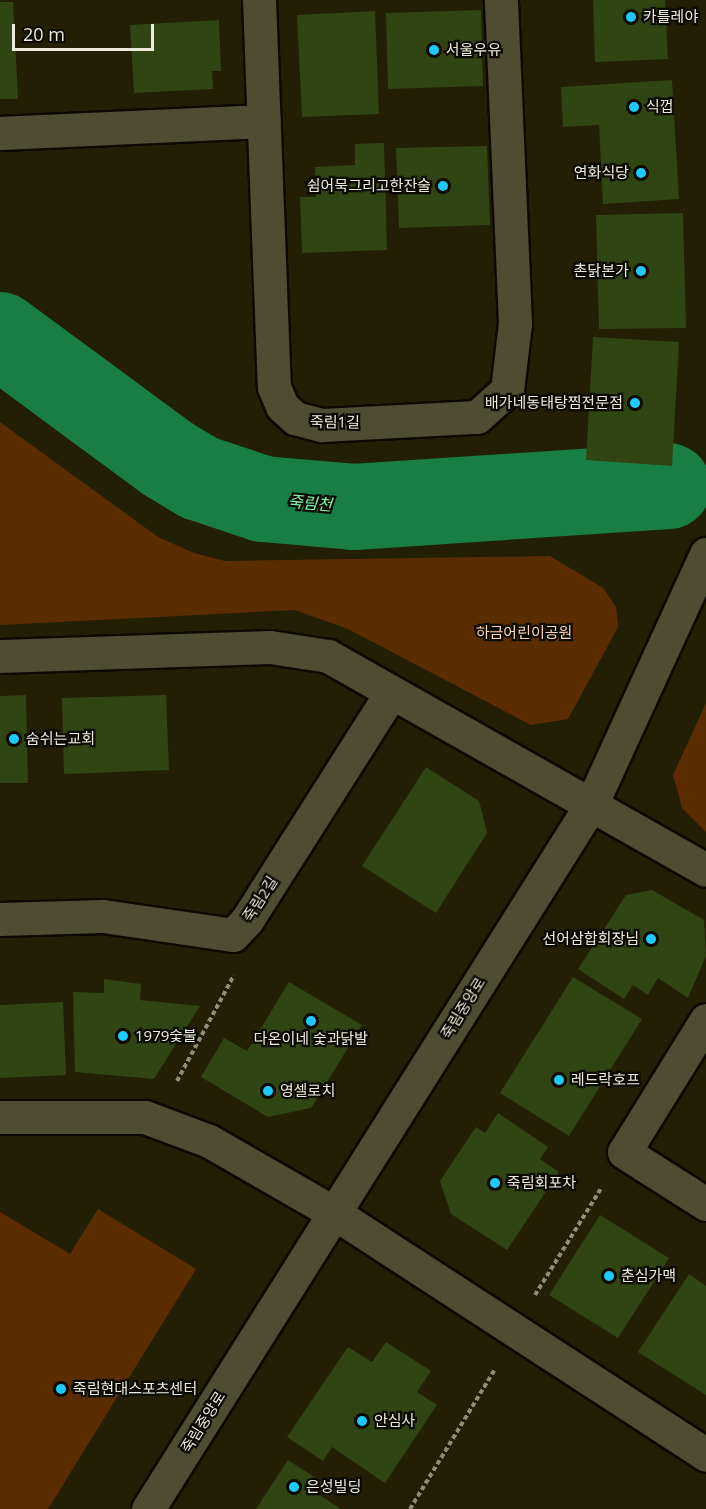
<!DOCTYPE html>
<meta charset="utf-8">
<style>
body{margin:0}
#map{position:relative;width:706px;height:1509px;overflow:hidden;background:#221f05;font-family:"Open Sans","Noto Sans KR",sans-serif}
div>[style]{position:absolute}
.green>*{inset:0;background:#5c2c01}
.river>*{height:86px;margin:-43px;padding:0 43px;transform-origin:43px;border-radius:43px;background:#197e43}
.building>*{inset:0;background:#314413}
.path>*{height:4px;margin-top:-2px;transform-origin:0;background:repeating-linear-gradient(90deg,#908e79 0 4.5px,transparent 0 7.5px)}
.roads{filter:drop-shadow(2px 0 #0c0900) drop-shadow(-2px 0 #0c0900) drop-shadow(0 2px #0c0900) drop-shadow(0 -2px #0c0900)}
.minor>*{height:33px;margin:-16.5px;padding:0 16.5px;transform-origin:16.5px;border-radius:16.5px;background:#4e4c31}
.dots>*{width:16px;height:16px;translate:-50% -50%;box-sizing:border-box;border:3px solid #0a0902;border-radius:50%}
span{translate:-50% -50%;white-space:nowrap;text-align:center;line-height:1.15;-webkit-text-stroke:4.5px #0a0902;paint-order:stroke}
.poi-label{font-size:15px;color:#ecebdb}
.left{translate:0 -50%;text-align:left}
.right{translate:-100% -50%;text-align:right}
.street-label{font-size:15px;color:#ecebdb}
.park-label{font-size:15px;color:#ffd3b6}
.water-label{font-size:16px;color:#80f7a6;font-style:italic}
.scale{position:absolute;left:12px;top:24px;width:142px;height:27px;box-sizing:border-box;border:3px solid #ecebdb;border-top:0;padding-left:8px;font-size:18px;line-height:21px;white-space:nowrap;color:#ecebdb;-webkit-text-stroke:4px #0a0902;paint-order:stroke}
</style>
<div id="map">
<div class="green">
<div style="clip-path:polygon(0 422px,158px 537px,194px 553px,225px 561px,550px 556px,603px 588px,616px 607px,618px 627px,568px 719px,531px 725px,348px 629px,295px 610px,0 625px)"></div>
<div style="clip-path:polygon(706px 703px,706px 832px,682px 808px,673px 775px)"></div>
<div style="clip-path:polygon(98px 1209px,196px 1269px,48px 1509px,0 1509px,0 1212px,70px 1254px)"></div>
</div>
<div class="river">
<div style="left:0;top:335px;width:209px;rotate:36.4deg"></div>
<div style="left:168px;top:459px;width:37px;rotate:31deg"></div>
<div style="left:200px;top:478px;width:66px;rotate:18.4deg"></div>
<div style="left:263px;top:499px;width:91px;rotate:5deg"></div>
<div style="left:354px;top:507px;width:315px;rotate:-3.8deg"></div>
</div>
<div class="building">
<div style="clip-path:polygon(593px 0,665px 0,668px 59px,595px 62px)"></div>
<div style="clip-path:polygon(0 2px,13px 2px,18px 99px,0 99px)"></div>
<div style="clip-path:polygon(481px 10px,483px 86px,388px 89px,386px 13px)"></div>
<div style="clip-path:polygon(375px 11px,379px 114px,302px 117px,297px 15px)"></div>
<div style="clip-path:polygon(219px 20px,221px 71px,212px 71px,213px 89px,134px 93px,130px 25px)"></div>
<div style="clip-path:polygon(672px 80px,679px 199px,603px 204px,599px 125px,563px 127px,561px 87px)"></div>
<div style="clip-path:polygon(384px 143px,387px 250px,302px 253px,300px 197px,316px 197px,315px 167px,355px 165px,355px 144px)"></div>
<div style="clip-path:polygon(487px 146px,490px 225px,399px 228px,396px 148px)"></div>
<div style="clip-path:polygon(683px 213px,686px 328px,599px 329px,596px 215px)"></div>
<div style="clip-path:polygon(593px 337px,679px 342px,672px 466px,586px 460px)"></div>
<div style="clip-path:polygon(26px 695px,28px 783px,0 783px,0 696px)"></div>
<div style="clip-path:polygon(166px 695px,169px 770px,64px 774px,62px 698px)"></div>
<div style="clip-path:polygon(426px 767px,479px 801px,487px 833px,436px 913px,362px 866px)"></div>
<div style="clip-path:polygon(652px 890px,704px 920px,706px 956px,688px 998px,658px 978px,648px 995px,633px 985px,624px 999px,578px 969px,626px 895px)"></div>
<div style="clip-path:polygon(573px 977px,642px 1019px,569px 1136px,500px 1093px)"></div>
<div style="clip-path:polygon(104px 979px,141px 984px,140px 1000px,200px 1006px,154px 1079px,75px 1072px,73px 992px,104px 993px)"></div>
<div style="clip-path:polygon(289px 982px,362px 1025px,311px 1108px,268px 1117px,201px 1077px,224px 1038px,247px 1051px)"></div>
<div style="clip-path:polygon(63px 1002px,66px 1075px,0 1078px,0 1005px)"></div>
<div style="clip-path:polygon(498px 1113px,548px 1147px,540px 1159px,559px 1172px,507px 1250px,451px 1214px,440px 1181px,476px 1127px,485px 1133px)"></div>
<div style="clip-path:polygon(600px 1215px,669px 1258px,618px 1338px,549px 1295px)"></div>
<div style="clip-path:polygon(689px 1274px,706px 1286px,706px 1395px,638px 1352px)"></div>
<div style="clip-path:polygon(386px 1342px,431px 1371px,417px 1392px,437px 1405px,385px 1483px,332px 1447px,323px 1461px,287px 1437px,348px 1347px,372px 1362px)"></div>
<div style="clip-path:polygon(288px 1460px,322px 1482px,315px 1492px,341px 1509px,256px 1509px)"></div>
</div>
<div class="path">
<div style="left:177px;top:1081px;width:120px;rotate:-61.7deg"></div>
<div style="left:535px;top:1295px;width:127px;rotate:-58.2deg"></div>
<div style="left:410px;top:1509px;width:162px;rotate:-58.7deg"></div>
</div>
<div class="roads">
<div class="minor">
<div style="left:259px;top:0;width:387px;rotate:87.8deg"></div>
<div style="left:274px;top:387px;width:21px;rotate:67deg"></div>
<div style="left:282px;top:406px;width:18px;rotate:43deg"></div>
<div style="left:295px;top:418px;width:28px;rotate:15deg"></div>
<div style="left:322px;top:425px;width:155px;rotate:-3deg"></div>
<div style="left:477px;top:417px;width:40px;rotate:-42deg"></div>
<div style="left:507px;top:390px;width:67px;rotate:-83.2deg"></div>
<div style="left:515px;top:323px;width:323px;rotate:-92.5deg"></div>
<div style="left:0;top:133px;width:264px;rotate:-2.6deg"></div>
<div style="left:0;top:656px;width:270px;rotate:-1.9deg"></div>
<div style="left:270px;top:647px;width:59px;rotate:8.8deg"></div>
<div style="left:328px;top:656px;width:434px;rotate:29.5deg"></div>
<div style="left:0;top:919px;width:103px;rotate:-1.7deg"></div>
<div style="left:103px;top:916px;width:131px;rotate:8.3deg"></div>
<div style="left:233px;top:935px;width:21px;rotate:-47deg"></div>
<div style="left:247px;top:920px;width:269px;rotate:-57.6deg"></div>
<div style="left:706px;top:1020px;width:155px;rotate:121.8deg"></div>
<div style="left:624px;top:1152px;width:97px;rotate:32.4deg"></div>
<div style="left:0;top:1117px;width:145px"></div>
<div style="left:145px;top:1117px;width:68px;rotate:20.6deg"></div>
<div style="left:209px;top:1141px;width:144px;rotate:29.9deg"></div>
<div style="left:334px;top:1213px;width:444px;rotate:33deg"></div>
<div style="left:148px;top:1509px;width:834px;rotate:-57.83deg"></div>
<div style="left:592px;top:803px;width:274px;rotate:-65.4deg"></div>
</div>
</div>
<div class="dots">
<div style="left:631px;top:17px;background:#1dc9fd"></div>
<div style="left:434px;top:50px;background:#1dc9fd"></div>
<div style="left:634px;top:107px;background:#1dc9fd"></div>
<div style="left:641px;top:173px;background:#1dc9fd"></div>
<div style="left:443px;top:186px;background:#1dc9fd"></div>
<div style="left:641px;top:271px;background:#1dc9fd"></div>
<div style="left:635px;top:403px;background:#1dc9fd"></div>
<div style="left:14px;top:739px;background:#1dc9fd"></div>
<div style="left:651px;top:939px;background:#1dc9fd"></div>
<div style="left:311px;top:1021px;background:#1dc9fd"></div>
<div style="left:123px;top:1036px;background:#1dc9fd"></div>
<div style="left:559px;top:1080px;background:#1dc9fd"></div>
<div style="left:268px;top:1091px;background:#1dc9fd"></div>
<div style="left:495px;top:1183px;background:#1dc9fd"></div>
<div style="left:609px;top:1276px;background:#1dc9fd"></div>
<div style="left:61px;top:1389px;background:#1dc9fd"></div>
<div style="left:362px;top:1421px;background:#1dc9fd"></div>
<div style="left:294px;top:1487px;background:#1dc9fd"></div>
</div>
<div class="poi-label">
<span class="left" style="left:643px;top:17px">카틀레야</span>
<span class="left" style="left:446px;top:50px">서울우유</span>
<span class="left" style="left:646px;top:107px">식껍</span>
<span class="right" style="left:629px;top:173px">연화식당</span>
<span class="right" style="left:431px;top:186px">쉼어묵그리고한잔술</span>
<span class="right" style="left:629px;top:271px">촌닭본가</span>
<span class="right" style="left:623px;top:403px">배가네동태탕찜전문점</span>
<span class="left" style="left:26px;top:739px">숨쉬는교회</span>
<span class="right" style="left:639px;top:939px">선어삼합회장님</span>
<span class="left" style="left:135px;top:1036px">1979숯불</span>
<span style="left:311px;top:1039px">다온이네 숯과닭발</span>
<span class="left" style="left:571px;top:1080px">레드락호프</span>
<span class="left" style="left:280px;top:1091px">영셀로치</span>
<span class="left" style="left:507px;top:1183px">죽림회포차</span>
<span class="left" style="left:621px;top:1276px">춘심가맥</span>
<span class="left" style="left:73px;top:1389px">죽림현대스포츠센터</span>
<span class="left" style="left:374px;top:1421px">안심사</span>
<span class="left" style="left:306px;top:1487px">은성빌딩</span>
</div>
<div class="street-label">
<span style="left:335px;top:422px;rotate:1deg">죽림1길</span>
<span style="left:260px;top:899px;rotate:-57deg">죽림2길</span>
<span style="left:463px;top:1008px;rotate:-58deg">죽림중앙로</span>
<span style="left:203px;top:1422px;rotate:-58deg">죽림중앙로</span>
</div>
<div class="park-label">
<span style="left:524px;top:633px">하금어린이공원</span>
</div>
<div class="water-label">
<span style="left:310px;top:503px;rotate:5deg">죽림천</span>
</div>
<div class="scale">20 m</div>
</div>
